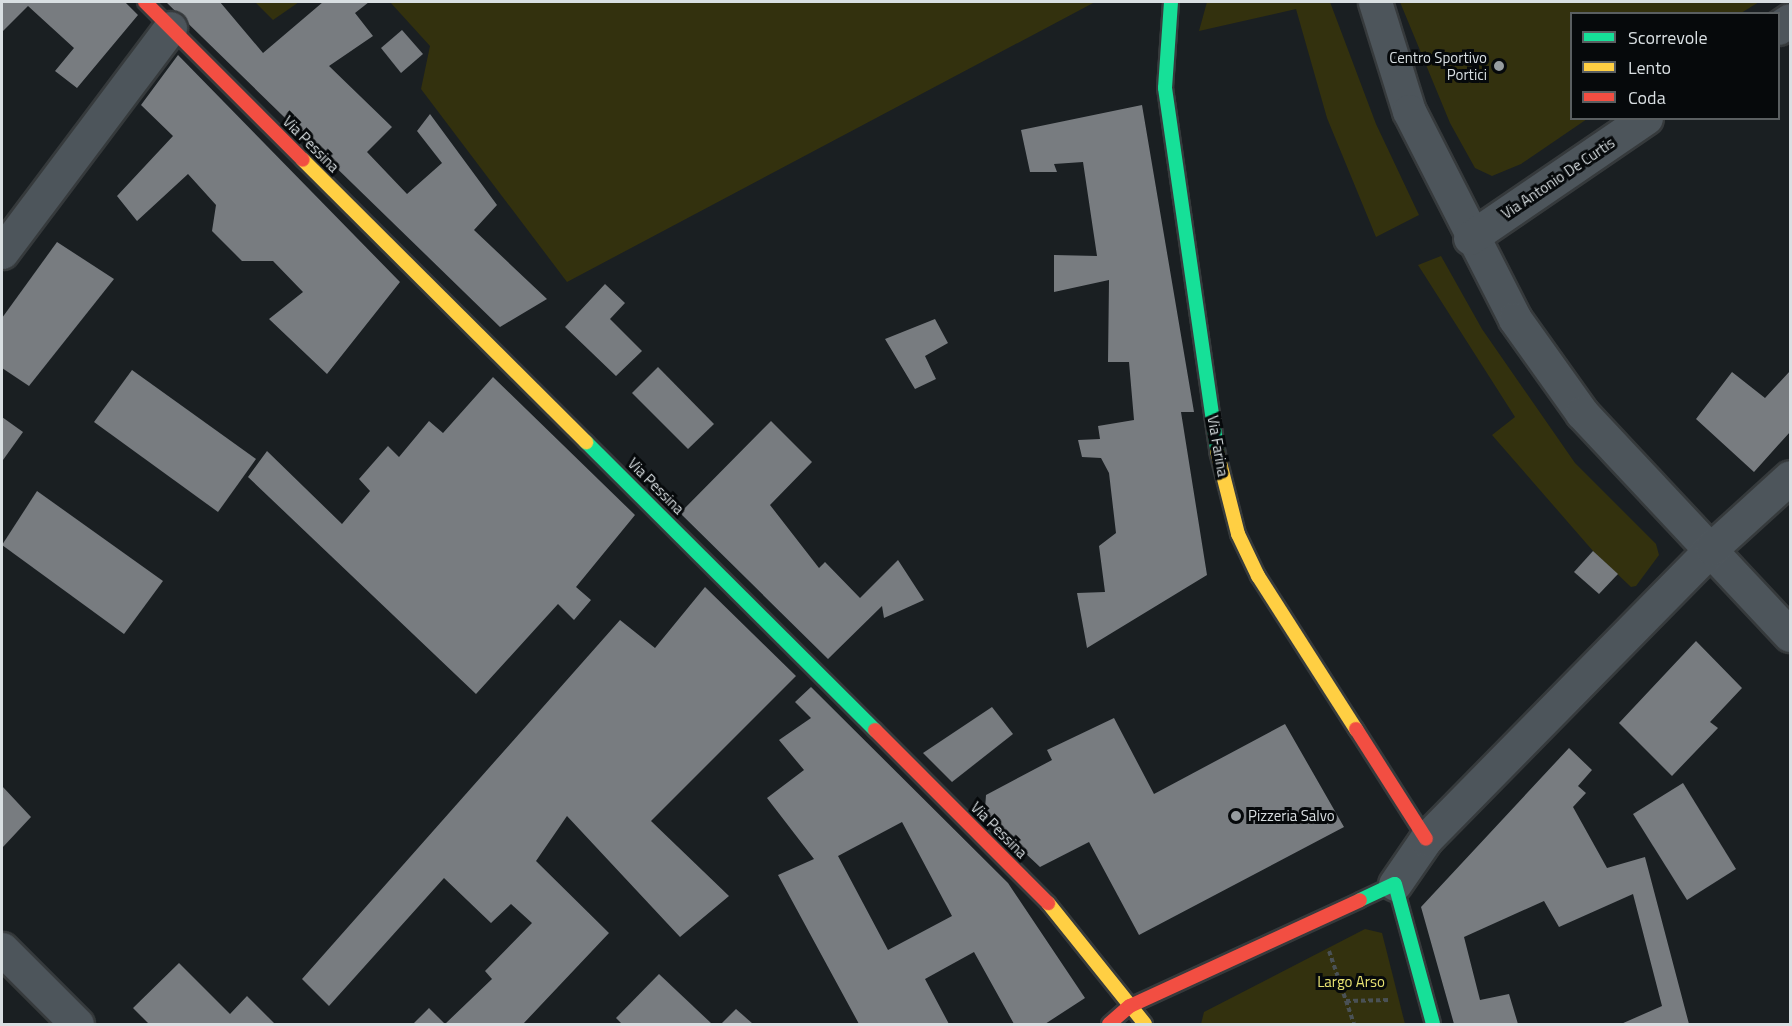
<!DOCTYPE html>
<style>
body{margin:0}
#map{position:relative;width:1792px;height:1026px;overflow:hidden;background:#1a1f22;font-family:"Titillium Web",sans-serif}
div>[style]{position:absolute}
.green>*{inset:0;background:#33310e}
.building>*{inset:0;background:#787c80}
.path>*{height:4px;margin-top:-2px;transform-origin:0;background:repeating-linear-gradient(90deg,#4a5155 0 4.5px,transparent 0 7.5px)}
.roads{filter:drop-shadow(2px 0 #363a3c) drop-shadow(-2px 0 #363a3c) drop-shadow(0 2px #363a3c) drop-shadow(0 -2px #363a3c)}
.street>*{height:33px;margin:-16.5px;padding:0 16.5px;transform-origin:16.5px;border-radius:16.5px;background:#4d555b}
.fast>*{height:14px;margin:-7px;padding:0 7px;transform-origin:7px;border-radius:7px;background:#16e098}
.slow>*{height:14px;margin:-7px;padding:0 7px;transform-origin:7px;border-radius:7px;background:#ffcf43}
.jam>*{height:14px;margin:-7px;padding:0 7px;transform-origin:7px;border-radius:7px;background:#f24e42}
.dots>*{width:16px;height:16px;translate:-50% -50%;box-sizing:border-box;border:3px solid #06090b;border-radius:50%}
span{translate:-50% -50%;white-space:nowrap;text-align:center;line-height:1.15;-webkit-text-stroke:6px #06090b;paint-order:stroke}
.poi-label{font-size:15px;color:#d9dfe2}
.right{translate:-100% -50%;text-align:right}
.left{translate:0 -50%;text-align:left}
.street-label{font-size:15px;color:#d9dfe2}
.park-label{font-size:15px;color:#e7e171}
.frame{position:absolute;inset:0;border:3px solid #d9dfe2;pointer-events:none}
.legend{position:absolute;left:1570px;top:12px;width:210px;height:108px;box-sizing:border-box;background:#06090b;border:2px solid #5a5f61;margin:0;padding:8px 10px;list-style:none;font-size:18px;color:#d9dfe2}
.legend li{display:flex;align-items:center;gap:12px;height:30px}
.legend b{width:30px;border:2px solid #5a5f61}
</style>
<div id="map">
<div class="green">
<div style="clip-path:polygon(255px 2px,299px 2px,273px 20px)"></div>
<div style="clip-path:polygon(390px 2px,1095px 2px,567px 282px,421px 89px,430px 46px)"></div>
<div style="clip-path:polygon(1207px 2px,1330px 2px,1376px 124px,1419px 215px,1376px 237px,1327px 118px,1296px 9px,1199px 31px)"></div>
<div style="clip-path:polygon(1400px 2px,1759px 2px,1741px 13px,1572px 14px,1572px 118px,1587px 119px,1521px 164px,1492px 176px,1475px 168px,1450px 123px)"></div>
<div style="clip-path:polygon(1441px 256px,1482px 329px,1575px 463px,1656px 544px,1659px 555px,1636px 586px,1631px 587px,1593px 551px,1492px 435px,1515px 417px,1418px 265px)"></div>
<div style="clip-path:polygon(1365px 929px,1382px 933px,1405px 1024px,1201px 1024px,1204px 1012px)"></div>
</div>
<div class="building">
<div style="clip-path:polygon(2px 2px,125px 2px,138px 15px,77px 88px,55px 71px,74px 48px,28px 6px,2px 32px)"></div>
<div style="clip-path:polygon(166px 2px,220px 2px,263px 53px,323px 2px,369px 2px,355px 13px,373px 36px,329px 66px,392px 127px,367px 152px,407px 194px,442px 163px,417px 131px,430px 114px,497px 205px,474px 230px,547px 299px,500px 327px)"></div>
<div style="clip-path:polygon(402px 30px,423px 54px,401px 73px,381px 48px)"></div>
<div style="clip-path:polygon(178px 55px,400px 282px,327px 374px,269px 319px,303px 292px,273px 261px,242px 261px,212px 231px,216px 205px,188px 174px,137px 221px,117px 196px,173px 136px,141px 105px)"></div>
<div style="clip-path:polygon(1142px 105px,1194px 412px,1181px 412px,1207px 575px,1087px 648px,1077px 593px,1105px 592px,1099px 546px,1116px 533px,1109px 473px,1101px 458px,1082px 457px,1078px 440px,1100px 439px,1098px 426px,1134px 420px,1129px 362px,1108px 362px,1109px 280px,1054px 292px,1054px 255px,1097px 256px,1083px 162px,1054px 164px,1057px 172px,1030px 172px,1021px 130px)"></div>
<div style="clip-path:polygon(57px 242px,114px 279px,29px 386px,2px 368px,2px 318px)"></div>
<div style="clip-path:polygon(605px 284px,625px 303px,610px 319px,642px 351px,616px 376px,565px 327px)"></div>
<div style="clip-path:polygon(935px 319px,948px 343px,925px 356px,936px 379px,915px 389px,885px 339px)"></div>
<div style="clip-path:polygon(658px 367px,714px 424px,688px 449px,632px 393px)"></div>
<div style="clip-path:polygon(132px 370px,256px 459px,218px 512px,94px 422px)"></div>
<div style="clip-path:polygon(1790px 371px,1790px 432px,1754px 472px,1696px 419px,1732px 372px,1765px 398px)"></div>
<div style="clip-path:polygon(493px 377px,635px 515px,576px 587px,591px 600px,574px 620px,558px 604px,476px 694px,248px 477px,267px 451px,342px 524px,370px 491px,359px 479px,388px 446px,399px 457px,429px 421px,443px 433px)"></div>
<div style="clip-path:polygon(2px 417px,23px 432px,3px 460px,2px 459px)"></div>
<div style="clip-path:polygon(771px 421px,812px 462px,770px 505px,819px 568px,825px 562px,860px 598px,898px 560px,924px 600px,884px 618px,882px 606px,828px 659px,680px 513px)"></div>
<div style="clip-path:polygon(37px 491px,163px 581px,124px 634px,2px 545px)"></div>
<div style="clip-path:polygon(1593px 551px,1618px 574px,1599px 594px,1574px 572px)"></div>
<div style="clip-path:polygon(705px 587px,796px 676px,651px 821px,729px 896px,680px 937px,567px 816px,536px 861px,609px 933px,523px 1024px,413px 1024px,429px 1008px,445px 1024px,492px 979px,485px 971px,532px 923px,511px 904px,491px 923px,444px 878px,329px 1006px,302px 979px,620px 620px,655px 648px)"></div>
<div style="clip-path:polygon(1696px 641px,1742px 688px,1710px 722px,1718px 728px,1672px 776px,1619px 723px)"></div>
<div style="clip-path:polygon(evenodd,811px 687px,1008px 883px,1085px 998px,1045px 1024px,1014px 1024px,974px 952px,925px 979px,949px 1024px,859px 1024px,778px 875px,814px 859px,767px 798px,804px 770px,779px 740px,811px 718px,795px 702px,811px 687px,902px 822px,952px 916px,888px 950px,838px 856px,902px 822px)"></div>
<div style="clip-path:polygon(992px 707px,1013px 734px,952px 782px,923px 753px)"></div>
<div style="clip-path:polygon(1114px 718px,1154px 794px,1285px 724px,1344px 827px,1139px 935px,1089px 842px,1040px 867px,992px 822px,985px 809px,986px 795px,1052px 760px,1047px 750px)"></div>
<div style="clip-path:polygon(1569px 748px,1592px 770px,1578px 786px,1586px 793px,1573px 807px,1607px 868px,1645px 857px,1689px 1024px,1621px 1024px,1662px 1006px,1633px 894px,1559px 927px,1544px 901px,1464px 937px,1480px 1000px,1509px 994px,1518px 1024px,1454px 1024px,1421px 907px)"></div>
<div style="clip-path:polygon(1683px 783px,1736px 869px,1687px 900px,1633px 814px)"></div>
<div style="clip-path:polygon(2px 786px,31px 817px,2px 848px)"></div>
<div style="clip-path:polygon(179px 963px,230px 1014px,247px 996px,275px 1024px,149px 1024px,133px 1008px)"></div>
<div style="clip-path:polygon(659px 974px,712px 1024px,622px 1024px,616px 1018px)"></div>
<div style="clip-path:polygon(736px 1009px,753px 1024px,721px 1024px)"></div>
</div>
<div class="path">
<div style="left:1329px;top:951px;width:77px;rotate:71.1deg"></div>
<div style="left:1346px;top:1001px;width:44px;rotate:-1.3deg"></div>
</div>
<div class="roads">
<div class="street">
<div style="left:1375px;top:2px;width:114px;rotate:72.7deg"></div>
<div style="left:1409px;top:111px;width:233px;rotate:63deg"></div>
<div style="left:1515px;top:319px;width:115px;rotate:54.5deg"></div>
<div style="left:1582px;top:413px;width:304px;rotate:46.9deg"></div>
<div style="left:1778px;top:28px;width:14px;rotate:-34deg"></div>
<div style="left:1470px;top:238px;width:213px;rotate:-34.3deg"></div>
<div style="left:2px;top:252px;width:280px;rotate:-53.1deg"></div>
<div style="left:1395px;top:884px;width:55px;rotate:-55.4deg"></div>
<div style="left:1426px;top:839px;width:408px;rotate:-45.5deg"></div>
<div style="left:1712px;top:548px;width:105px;rotate:-42.3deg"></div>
<div style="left:2px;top:949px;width:106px;rotate:45deg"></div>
</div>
<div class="fast">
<div style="left:1171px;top:2px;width:86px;rotate:94deg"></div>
<div style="left:1165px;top:88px;width:367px;rotate:81.8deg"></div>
<div style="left:586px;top:442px;width:408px;rotate:44.9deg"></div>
<div style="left:1360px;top:900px;width:38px;rotate:-25deg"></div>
<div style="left:1395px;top:884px;width:145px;rotate:74.8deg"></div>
</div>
<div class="slow">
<div style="left:303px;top:160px;width:400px;rotate:44.9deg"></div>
<div style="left:1217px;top:451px;width:86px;rotate:75.8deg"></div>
<div style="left:1238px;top:534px;width:47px;rotate:64.5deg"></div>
<div style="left:1258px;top:576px;width:182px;rotate:57.4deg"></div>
<div style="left:1048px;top:903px;width:155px;rotate:51.3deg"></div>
</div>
<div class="jam">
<div style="left:145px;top:2px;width:223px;rotate:45deg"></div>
<div style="left:1356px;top:729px;width:130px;rotate:57.5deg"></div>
<div style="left:875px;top:730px;width:245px;rotate:45deg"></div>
<div style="left:1109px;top:1024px;width:28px;rotate:-41deg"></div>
<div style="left:1130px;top:1006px;width:253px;rotate:-24.7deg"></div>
</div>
</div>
<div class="dots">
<div style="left:1499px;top:66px;background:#969c9f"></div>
<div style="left:1236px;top:816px;background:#969c9f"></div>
</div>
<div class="poi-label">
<span class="right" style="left:1487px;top:66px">Centro Sportivo<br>Portici</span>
<span class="left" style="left:1248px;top:816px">Pizzeria Salvo</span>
</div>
<div class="street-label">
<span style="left:311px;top:144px;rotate:45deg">Via Pessina</span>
<span style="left:1558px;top:178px;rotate:-34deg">Via Antonio De Curtis</span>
<span style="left:1218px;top:446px;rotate:80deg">Via Farina</span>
<span style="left:656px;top:486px;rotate:45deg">Via Pessina</span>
<span style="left:999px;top:830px;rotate:45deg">Via Pessina</span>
</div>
<div class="park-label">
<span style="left:1351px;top:982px">Largo Arso</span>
</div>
<div class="frame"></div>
<ul class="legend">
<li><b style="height:8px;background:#16e098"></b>Scorrevole</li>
<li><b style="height:8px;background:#ffcf43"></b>Lento</li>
<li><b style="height:8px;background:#f24e42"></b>Coda</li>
</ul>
</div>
